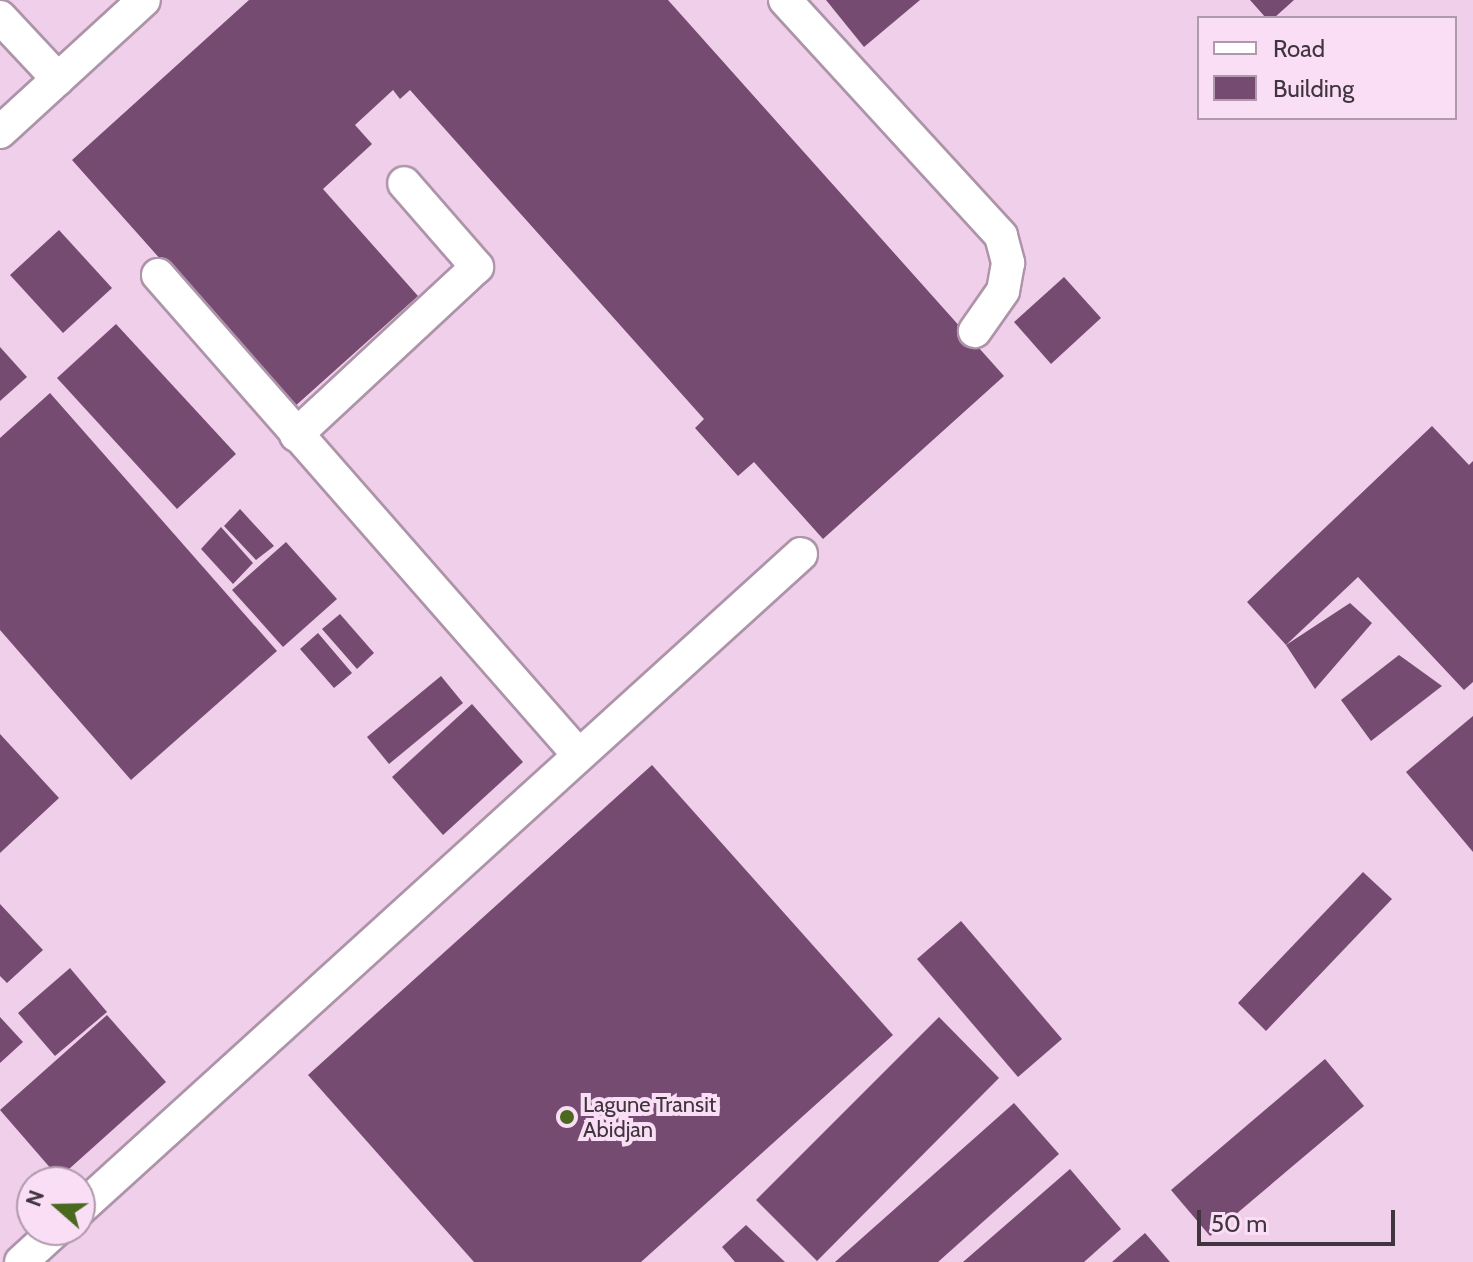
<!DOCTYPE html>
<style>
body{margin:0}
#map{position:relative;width:1473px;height:1262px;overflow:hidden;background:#f9def5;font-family:Cabin,sans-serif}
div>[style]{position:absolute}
.built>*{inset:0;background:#f0cfeb}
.building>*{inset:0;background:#764b71}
.roads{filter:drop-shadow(2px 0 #ad94a9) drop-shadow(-2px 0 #ad94a9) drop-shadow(0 2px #ad94a9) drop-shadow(0 -2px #ad94a9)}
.minor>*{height:32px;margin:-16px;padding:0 16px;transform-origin:16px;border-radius:16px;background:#fff}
.dots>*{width:22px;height:22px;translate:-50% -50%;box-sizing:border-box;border:4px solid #f9def5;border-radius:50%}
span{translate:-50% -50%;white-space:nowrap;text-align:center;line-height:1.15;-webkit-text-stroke:8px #f9def5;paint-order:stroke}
.poi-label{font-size:22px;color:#40353e}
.left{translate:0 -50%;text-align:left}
.legend{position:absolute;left:1197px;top:16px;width:260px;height:104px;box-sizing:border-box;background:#f9def5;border:2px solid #af9aac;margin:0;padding:10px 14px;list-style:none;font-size:24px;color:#40353e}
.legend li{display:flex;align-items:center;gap:16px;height:40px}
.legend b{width:40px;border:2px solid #af9aac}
.north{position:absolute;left:16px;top:1166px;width:80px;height:80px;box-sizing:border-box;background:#f9def5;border:2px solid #af9aac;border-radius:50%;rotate:290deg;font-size:22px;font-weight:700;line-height:32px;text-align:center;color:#40353e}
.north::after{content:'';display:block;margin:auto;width:28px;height:36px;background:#4a691f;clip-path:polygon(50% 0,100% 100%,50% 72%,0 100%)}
.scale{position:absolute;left:1197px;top:1210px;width:198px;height:36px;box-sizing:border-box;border:4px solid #40353e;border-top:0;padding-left:10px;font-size:24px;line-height:28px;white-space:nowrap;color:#40353e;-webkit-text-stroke:6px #f9def5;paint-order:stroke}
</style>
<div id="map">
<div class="built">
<div style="clip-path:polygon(evenodd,0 0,1473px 0,1473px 1262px,0 1262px,0 0,1199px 18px,1455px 18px,1455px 118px,1199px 118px,1199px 18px,0 0,32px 1182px,80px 1182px,80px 1230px,32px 1230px,32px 1182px)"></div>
</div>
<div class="building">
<div style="clip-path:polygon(249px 0,668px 0,1004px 376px,823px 539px,754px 462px,738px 476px,695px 428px,704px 419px,410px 90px,400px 99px,393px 90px,355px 125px,372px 144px,323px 189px,418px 296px,293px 408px,72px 160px)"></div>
<div style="clip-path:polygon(826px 0,920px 0,864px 47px)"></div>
<div style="clip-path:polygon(1250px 0,1294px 0,1274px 18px,1266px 18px)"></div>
<div style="clip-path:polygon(59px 230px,112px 288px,63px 333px,10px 275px)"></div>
<div style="clip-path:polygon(1064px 277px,1101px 318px,1051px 364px,1014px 322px)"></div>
<div style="clip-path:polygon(116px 324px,236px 454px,177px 509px,57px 378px)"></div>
<div style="clip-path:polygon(0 347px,27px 377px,0 401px)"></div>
<div style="clip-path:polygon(50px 393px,277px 651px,131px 780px,0 630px,0 438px)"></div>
<div style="clip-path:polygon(1432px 426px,1469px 465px,1473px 461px,1473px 682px,1464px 690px,1358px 577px,1286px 645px,1247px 602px)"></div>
<div style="clip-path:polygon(240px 509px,274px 546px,256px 560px,224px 526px)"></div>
<div style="clip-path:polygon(221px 527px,253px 563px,233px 584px,201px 549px)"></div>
<div style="clip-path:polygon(286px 542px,337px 599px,283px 647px,232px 590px)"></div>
<div style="clip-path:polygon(1350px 603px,1372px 623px,1315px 689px,1286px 645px)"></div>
<div style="clip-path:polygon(340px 614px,374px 653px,357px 669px,322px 629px)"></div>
<div style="clip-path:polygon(318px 633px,352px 673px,334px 688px,300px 649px)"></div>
<div style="clip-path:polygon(1399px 655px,1442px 686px,1371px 741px,1341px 700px)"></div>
<div style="clip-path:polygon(441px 676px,463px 703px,389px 764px,367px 737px)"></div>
<div style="clip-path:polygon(472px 704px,523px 762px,443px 835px,392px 777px)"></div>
<div style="clip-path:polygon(1473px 716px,1473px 852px,1406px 772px)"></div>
<div style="clip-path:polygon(0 734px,59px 798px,0 853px)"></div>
<div style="clip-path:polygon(652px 765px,893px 1035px,641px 1262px,474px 1262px,308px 1075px)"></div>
<div style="clip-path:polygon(1363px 872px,1392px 899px,1266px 1031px,1238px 1003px)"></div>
<div style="clip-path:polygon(0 904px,43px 950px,7px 983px,0 976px)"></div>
<div style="clip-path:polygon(961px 921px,1062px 1039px,1018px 1077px,917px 959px)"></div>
<div style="clip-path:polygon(70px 968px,107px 1012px,55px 1056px,18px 1013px)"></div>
<div style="clip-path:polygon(107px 1015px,166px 1082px,59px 1178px,0 1110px)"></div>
<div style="clip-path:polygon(0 1017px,23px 1042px,0 1063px)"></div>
<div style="clip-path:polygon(939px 1017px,999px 1078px,817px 1261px,756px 1200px)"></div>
<div style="clip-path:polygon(1325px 1059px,1364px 1106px,1210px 1236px,1171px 1190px)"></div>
<div style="clip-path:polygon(1014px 1103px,1059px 1154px,938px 1262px,835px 1262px)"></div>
<div style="clip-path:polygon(1070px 1169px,1121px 1229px,1084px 1262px,963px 1262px)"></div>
<div style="clip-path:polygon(746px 1225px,785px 1262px,735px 1262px,722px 1247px)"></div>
<div style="clip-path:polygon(1145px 1233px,1170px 1262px,1112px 1262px)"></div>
</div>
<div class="roads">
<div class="minor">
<div style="left:785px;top:0;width:320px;rotate:47.5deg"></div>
<div style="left:1001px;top:236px;width:28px;rotate:75deg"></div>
<div style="left:1008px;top:263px;width:28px;rotate:100deg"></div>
<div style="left:1003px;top:291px;width:49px;rotate:125deg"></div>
<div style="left:0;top:17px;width:85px;rotate:46.9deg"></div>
<div style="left:0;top:132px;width:195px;rotate:-42.5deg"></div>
<div style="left:158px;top:275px;width:636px;rotate:48.76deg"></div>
<div style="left:296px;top:435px;width:247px;rotate:-42.9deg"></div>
<div style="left:477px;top:267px;width:111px;rotate:-131deg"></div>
<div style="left:80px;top:1209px;width:974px;rotate:-42.25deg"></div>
<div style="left:21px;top:1262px;width:47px;rotate:-42.4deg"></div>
</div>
</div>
<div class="dots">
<div style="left:567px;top:1117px;background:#4a691f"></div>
</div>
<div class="poi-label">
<span class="left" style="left:583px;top:1117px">Lagune Transit<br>Abidjan</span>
</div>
<ul class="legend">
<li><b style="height:10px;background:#fff"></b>Road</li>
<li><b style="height:22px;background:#764b71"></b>Building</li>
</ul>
<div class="north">N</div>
<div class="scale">50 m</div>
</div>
